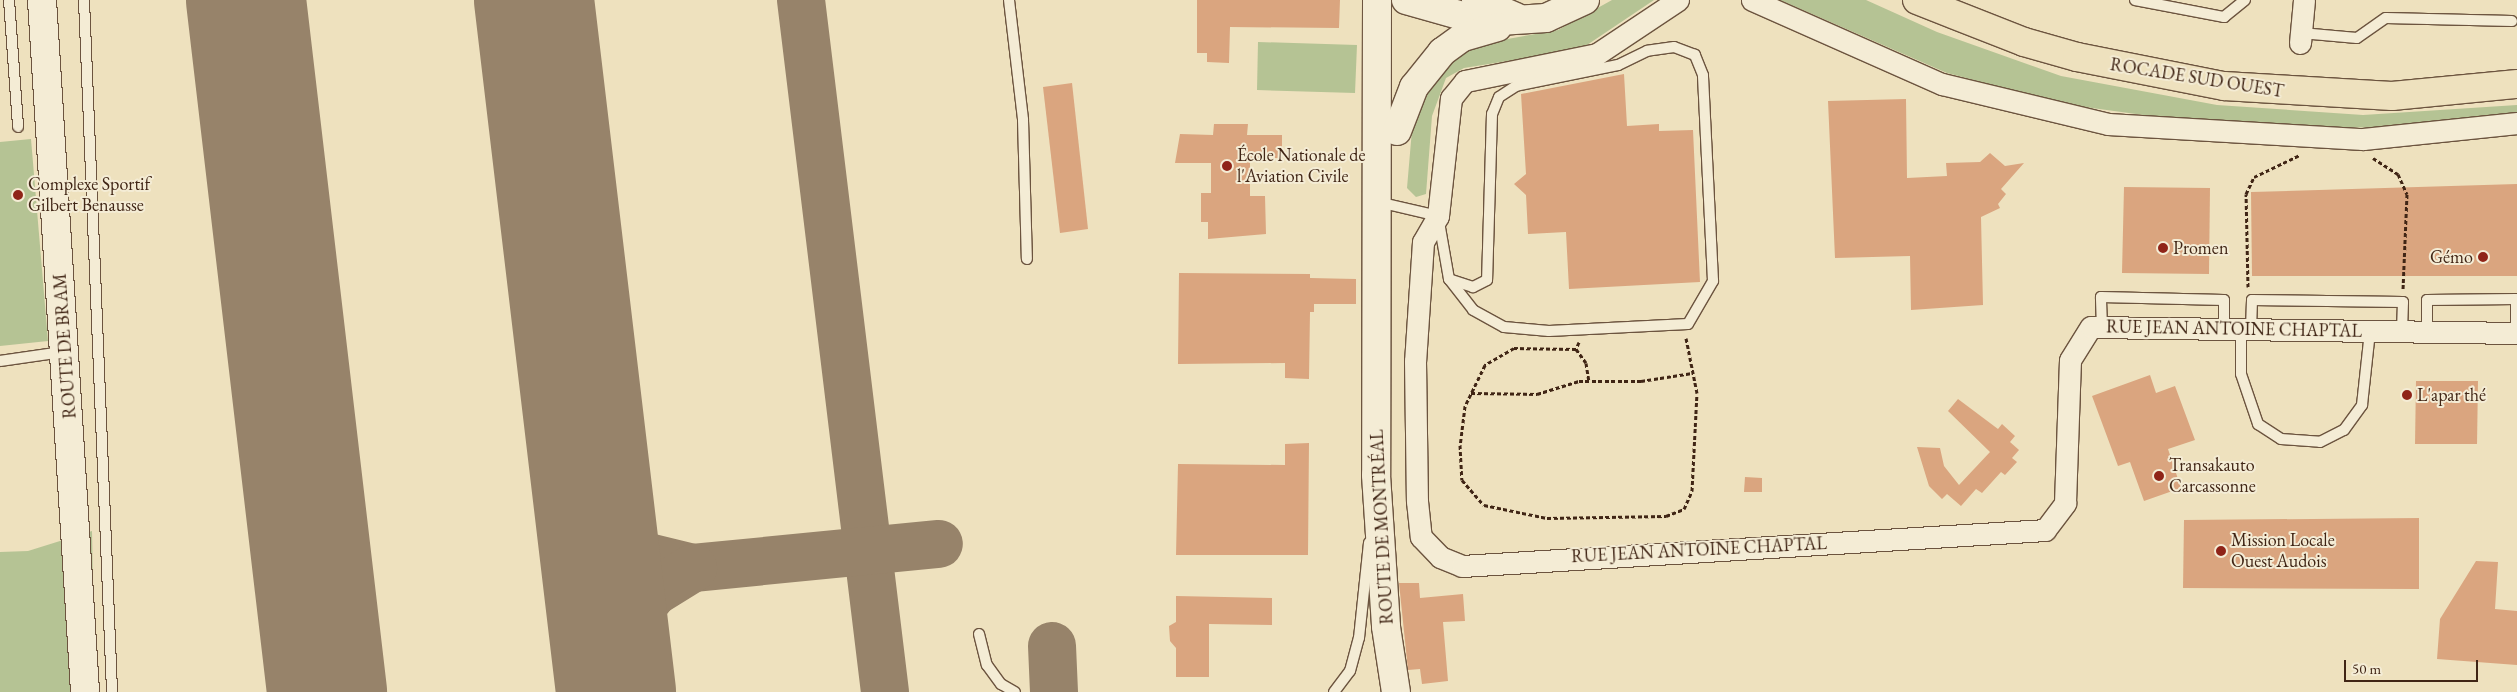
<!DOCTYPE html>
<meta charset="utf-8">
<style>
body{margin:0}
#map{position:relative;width:2517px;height:692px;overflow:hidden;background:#eee1be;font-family:"EB Garamond",serif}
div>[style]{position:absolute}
.green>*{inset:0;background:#b5c394}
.taxiway>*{height:48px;margin:-24px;padding:0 24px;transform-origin:24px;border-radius:24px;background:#97836a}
.runway>*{height:120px;margin:-60px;padding:0 60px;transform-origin:60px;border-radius:60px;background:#97836a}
.building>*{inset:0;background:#daa57f}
.path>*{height:3px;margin-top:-1.5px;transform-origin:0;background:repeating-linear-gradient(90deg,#402515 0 4px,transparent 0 6.5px)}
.roads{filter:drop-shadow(1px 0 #6c543f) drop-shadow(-1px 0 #6c543f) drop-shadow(0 1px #6c543f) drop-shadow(0 -1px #6c543f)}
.service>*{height:10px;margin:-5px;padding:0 5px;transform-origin:5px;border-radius:5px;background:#f4ecd5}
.minor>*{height:21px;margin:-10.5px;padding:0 10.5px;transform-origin:10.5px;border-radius:10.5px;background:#f4ecd5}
.secondary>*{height:28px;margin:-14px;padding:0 14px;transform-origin:14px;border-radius:14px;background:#f4ecd5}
.primary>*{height:28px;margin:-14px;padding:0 14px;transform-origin:14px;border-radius:14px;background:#eee1be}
.dots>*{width:14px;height:14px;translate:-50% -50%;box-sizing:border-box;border:2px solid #f4ecd5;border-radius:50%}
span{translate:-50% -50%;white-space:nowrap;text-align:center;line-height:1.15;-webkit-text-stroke:4px #f4ecd5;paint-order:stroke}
.street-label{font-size:18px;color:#402515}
.poi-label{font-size:18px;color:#402515}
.left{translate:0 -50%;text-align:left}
.right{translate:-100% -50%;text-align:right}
.scale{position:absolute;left:2344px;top:660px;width:134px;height:22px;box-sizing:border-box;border:2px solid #402515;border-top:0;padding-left:6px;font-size:15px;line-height:18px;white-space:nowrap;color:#402515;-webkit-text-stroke:4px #f4ecd5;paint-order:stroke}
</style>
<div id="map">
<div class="green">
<div style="clip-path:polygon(1612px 0,1654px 0,1581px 49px,1464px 68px,1446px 78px,1432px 116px,1426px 194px,1416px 197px,1407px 188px,1413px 118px,1420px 91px,1467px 46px,1558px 30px)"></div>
<div style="clip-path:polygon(1780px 0,1866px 0,1937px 32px,2061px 76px,2217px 105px,2363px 115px,2517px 105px,2517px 115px,2410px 127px,2291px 128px,2202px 123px,2070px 105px,1947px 73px)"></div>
<div style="clip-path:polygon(1258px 42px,1357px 45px,1355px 93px,1257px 90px)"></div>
<div style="clip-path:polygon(31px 139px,48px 341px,0 346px,0 142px)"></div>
<div style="clip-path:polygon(92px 531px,95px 692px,0 692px,0 552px,28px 551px)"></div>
</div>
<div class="taxiway">
<div style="left:801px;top:0;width:697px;rotate:83.08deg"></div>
<div style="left:592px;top:490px;width:58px;rotate:61.2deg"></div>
<div style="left:620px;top:541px;width:21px;rotate:39deg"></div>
<div style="left:636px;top:554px;width:59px;rotate:13.8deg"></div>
<div style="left:693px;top:568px;width:247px;rotate:-5.6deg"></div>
<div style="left:1052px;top:646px;width:46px;rotate:87.5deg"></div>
<div style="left:615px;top:686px;width:66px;rotate:-77.7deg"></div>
<div style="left:629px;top:622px;width:39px;rotate:-50deg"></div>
<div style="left:654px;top:592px;width:46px;rotate:-31.6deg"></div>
</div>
<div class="runway">
<div style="left:246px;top:0;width:697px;rotate:83.32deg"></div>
<div style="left:534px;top:0;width:697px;rotate:83.24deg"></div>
</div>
<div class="building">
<div style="clip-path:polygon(1197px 0,1340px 0,1339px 28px,1230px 27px,1229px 63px,1207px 62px,1207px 53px,1197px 53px)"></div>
<div style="clip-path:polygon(1624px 74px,1627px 126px,1659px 124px,1659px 131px,1693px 130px,1700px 282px,1569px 289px,1566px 232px,1528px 234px,1526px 195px,1514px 184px,1526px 174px,1521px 94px)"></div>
<div style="clip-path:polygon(1072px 83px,1088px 229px,1060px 233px,1043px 87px)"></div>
<div style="clip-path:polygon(1906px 99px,1907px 178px,1947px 176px,1946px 163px,1980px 162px,1990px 153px,2005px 166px,2024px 163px,2001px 189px,2006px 194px,1998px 204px,2000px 208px,1981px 217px,1983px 305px,1911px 310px,1910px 256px,1835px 258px,1828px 101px)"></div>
<div style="clip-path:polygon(1214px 124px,1248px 124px,1247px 135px,1282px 135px,1282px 158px,1250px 158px,1250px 196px,1265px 196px,1266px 234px,1208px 239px,1208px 222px,1201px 222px,1201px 193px,1211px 193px,1211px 163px,1175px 163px,1180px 134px,1213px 135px)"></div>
<div style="clip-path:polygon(2517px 184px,2517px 276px,2252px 276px,2251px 192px)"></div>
<div style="clip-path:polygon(2124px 187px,2210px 188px,2209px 274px,2122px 273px)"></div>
<div style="clip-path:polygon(1179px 273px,1310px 274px,1310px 278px,1356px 279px,1356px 304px,1314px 304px,1314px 312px,1310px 312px,1309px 379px,1285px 378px,1285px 363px,1178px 364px)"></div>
<div style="clip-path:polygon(2150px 375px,2156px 393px,2175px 386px,2195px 440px,2168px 449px,2181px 488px,2144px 501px,2130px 462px,2118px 466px,2092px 396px)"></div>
<div style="clip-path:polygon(2416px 381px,2478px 381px,2477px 444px,2415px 444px)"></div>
<div style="clip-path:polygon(1958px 399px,1998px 429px,2002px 424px,2015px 436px,2010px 442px,2019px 450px,2012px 458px,2017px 462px,2005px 475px,2001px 472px,1982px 493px,1976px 489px,1961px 506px,1947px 494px,1942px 499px,1929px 486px,1917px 447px,1940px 448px,1944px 466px,1959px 485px,1990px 452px,1948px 411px)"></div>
<div style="clip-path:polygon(1309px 443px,1308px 555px,1176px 555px,1178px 464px,1285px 465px,1285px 444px)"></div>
<div style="clip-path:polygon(1745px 477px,1762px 478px,1762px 492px,1744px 492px)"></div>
<div style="clip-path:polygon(2419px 518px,2419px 589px,2183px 588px,2184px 520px)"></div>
<div style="clip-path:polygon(2476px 561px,2498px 562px,2495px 609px,2517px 611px,2517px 665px,2437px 659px,2440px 619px)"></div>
<div style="clip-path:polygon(1399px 583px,1419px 583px,1420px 598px,1463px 594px,1465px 621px,1443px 622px,1448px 681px,1422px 684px,1420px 669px,1408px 670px)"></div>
<div style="clip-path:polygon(1176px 596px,1272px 598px,1272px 625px,1209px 624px,1209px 677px,1176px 677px,1176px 648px,1170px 641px,1169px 626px,1176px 622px)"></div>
</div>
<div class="path">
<div style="left:2373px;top:158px;width:30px;rotate:33deg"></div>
<div style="left:2398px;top:174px;width:22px;rotate:66deg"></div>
<div style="left:2407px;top:194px;width:95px;rotate:92.4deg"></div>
<div style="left:2248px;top:287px;width:93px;rotate:-91.2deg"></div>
<div style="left:2246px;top:194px;width:19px;rotate:-65deg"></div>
<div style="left:2254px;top:177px;width:51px;rotate:-25.6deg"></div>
<div style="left:1579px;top:342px;width:8px;rotate:113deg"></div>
<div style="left:1576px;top:349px;width:62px;rotate:-179.1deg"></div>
<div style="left:1514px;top:348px;width:34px;rotate:150deg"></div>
<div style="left:1485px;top:365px;width:46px;rotate:116deg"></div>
<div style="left:1465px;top:406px;width:39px;rotate:97deg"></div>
<div style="left:1460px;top:445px;width:35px;rotate:87deg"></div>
<div style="left:1462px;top:480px;width:33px;rotate:49deg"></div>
<div style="left:1484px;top:505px;width:64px;rotate:11.7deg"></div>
<div style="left:1547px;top:518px;width:119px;rotate:-1deg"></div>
<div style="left:1666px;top:516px;width:19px;rotate:-21deg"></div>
<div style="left:1684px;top:509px;width:20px;rotate:-66deg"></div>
<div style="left:1692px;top:491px;width:98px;rotate:-87.1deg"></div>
<div style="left:1697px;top:393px;width:56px;rotate:-101.3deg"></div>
<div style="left:1576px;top:349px;width:17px;rotate:54deg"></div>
<div style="left:1586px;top:363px;width:18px;rotate:81deg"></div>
<div style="left:1471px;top:393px;width:66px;rotate:0.9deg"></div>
<div style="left:1537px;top:394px;width:44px;rotate:-17.2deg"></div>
<div style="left:1579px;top:381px;width:62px"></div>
<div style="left:1641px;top:381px;width:52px;rotate:-8.9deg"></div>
</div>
<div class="roads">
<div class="service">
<div style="left:9px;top:0;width:127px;rotate:85.9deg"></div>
<div style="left:84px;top:0;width:693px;rotate:87.68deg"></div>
<div style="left:1009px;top:0;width:121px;rotate:83.3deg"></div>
<div style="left:1023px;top:120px;width:139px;rotate:88.4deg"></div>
<div style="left:2135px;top:0;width:91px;rotate:10.8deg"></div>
<div style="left:2224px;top:17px;width:27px;rotate:-39deg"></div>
<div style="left:2301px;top:33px;width:56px;rotate:5.1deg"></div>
<div style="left:2357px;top:38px;width:35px;rotate:-35deg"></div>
<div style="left:2386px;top:18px;width:126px;rotate:1.4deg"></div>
<div style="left:1391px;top:205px;width:48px;rotate:13.2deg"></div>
<div style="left:1438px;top:216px;width:64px;rotate:80.1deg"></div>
<div style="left:1449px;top:279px;width:39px;rotate:52deg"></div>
<div style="left:1473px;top:310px;width:35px;rotate:29deg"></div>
<div style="left:1504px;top:327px;width:45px;rotate:5.1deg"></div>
<div style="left:1549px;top:331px;width:139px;rotate:-2.9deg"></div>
<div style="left:1688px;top:324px;width:50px;rotate:-59.8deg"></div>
<div style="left:1713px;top:281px;width:206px;rotate:-92.8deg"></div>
<div style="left:1703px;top:75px;width:22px;rotate:-112deg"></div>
<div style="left:1695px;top:55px;width:22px;rotate:-159deg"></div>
<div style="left:1674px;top:47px;width:27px;rotate:172deg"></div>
<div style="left:1647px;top:51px;width:32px;rotate:154deg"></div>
<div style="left:1618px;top:65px;width:104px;rotate:168.4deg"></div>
<div style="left:1516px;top:86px;width:20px;rotate:147deg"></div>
<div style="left:1499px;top:97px;width:18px;rotate:112deg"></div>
<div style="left:1492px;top:114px;width:166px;rotate:91.7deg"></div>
<div style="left:1487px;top:280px;width:16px;rotate:153deg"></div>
<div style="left:1473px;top:287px;width:25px;rotate:-162deg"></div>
<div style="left:2102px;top:328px;width:31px;rotate:-92deg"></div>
<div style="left:2101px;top:297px;width:123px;rotate:1.4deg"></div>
<div style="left:2224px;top:300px;width:29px;rotate:90deg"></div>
<div style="left:2241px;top:329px;width:45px;rotate:90deg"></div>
<div style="left:2241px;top:374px;width:53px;rotate:71.2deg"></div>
<div style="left:2258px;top:424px;width:27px;rotate:33deg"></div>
<div style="left:2281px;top:439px;width:39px;rotate:4deg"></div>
<div style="left:2320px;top:442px;width:27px;rotate:-27deg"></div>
<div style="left:2344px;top:430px;width:31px;rotate:-54deg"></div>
<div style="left:2362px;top:405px;width:74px;rotate:-83.8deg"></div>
<div style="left:2251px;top:329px;width:29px;rotate:-88deg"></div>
<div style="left:2252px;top:300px;width:151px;rotate:0.8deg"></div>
<div style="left:2403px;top:302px;width:30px;rotate:92deg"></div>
<div style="left:2427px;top:332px;width:32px;rotate:-90deg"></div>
<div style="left:2427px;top:300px;width:89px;rotate:-0.6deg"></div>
<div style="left:2516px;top:299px;width:34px;rotate:90deg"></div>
<div style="left:0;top:361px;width:63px;rotate:-8.3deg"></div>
<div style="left:979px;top:634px;width:32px;rotate:76deg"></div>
<div style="left:987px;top:665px;width:24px;rotate:54deg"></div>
<div style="left:1001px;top:684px;width:16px;rotate:30deg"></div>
<div style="left:1334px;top:692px;width:26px;rotate:-53deg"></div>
<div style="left:1350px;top:671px;width:34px;rotate:-75deg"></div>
<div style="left:1359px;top:638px;width:96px;rotate:-84deg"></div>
</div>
<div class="minor">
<div style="left:1678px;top:0;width:97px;rotate:146.3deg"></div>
<div style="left:1597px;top:54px;width:135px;rotate:168.4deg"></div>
<div style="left:1465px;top:81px;width:22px;rotate:129deg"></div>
<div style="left:1451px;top:98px;width:119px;rotate:96.3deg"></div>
<div style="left:1438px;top:216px;width:30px;rotate:120deg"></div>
<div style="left:1423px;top:242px;width:119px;rotate:93.8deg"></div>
<div style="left:1415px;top:361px;width:140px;rotate:89.2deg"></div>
<div style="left:1417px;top:501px;width:36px;rotate:84deg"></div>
<div style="left:1421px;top:537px;width:28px;rotate:46deg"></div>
<div style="left:1440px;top:557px;width:24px;rotate:22deg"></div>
<div style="left:1462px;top:566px;width:584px;rotate:-3.53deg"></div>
<div style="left:2045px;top:530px;width:34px;rotate:-53deg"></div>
<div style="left:2065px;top:503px;width:143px;rotate:-88deg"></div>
<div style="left:2070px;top:360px;width:39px;rotate:-58deg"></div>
<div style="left:2091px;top:327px;width:426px;rotate:0.8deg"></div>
<div style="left:1752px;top:0;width:208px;rotate:23.9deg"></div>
<div style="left:1942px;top:84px;width:171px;rotate:13.5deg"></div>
<div style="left:2108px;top:124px;width:255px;rotate:3.4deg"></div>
<div style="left:2363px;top:139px;width:155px;rotate:-5.9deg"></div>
<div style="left:2300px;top:43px;width:43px;rotate:-84.7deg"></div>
</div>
<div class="secondary">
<div style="left:42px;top:0;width:693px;rotate:86.44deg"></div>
<div style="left:1377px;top:0;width:475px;rotate:90.1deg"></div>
<div style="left:1376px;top:475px;width:152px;rotate:86.2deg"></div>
<div style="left:1386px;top:627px;width:66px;rotate:81.3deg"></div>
<div style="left:1406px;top:0;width:81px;rotate:15.8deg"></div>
<div style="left:1484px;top:22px;width:62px;rotate:-3.7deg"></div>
<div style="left:1546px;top:18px;width:43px;rotate:-24.8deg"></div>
<div style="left:1476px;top:0;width:43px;rotate:23deg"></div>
<div style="left:1397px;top:131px;width:47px;rotate:-68.9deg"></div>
<div style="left:1414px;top:87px;width:45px;rotate:-51.3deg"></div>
<div style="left:1442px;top:52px;width:26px;rotate:-36deg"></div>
<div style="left:1463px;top:37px;width:36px;rotate:-16deg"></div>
</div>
<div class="primary">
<div style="left:1917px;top:0;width:115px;rotate:21.4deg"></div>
<div style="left:2024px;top:42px;width:55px;rotate:15.8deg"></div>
<div style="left:2077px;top:57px;width:150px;rotate:11.2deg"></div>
<div style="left:2224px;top:86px;width:168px;rotate:3.4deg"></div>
<div style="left:2392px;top:96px;width:126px;rotate:-5.5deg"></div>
</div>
</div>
<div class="dots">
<div style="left:1227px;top:166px;background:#8f2418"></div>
<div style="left:18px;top:195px;background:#8f2418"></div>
<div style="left:2163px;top:248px;background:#8f2418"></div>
<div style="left:2483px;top:257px;background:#8f2418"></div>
<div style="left:2407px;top:395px;background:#8f2418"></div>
<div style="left:2159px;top:476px;background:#8f2418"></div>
<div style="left:2221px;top:551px;background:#8f2418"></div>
</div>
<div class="street-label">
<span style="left:2197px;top:78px;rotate:9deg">ROCADE SUD OUEST</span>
<span style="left:2234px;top:329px;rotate:1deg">RUE JEAN ANTOINE CHAPTAL</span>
<span style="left:65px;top:346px;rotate:-94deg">ROUTE DE BRAM</span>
<span style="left:1382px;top:527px;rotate:-93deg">ROUTE DE MONTRÉAL</span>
<span style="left:1699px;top:550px;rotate:-3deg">RUE JEAN ANTOINE CHAPTAL</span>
</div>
<div class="poi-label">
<span class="left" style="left:1237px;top:166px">École Nationale de<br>l'Aviation Civile</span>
<span class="left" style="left:28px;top:195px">Complexe Sportif<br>Gilbert Benausse</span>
<span class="left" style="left:2173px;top:248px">Promen</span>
<span class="right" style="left:2473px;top:257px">Gémo</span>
<span class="left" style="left:2417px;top:395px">L'apar thé</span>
<span class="left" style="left:2169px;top:476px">Transakauto<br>Carcassonne</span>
<span class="left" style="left:2231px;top:551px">Mission Locale<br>Ouest Audois</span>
</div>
<div class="scale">50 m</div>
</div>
